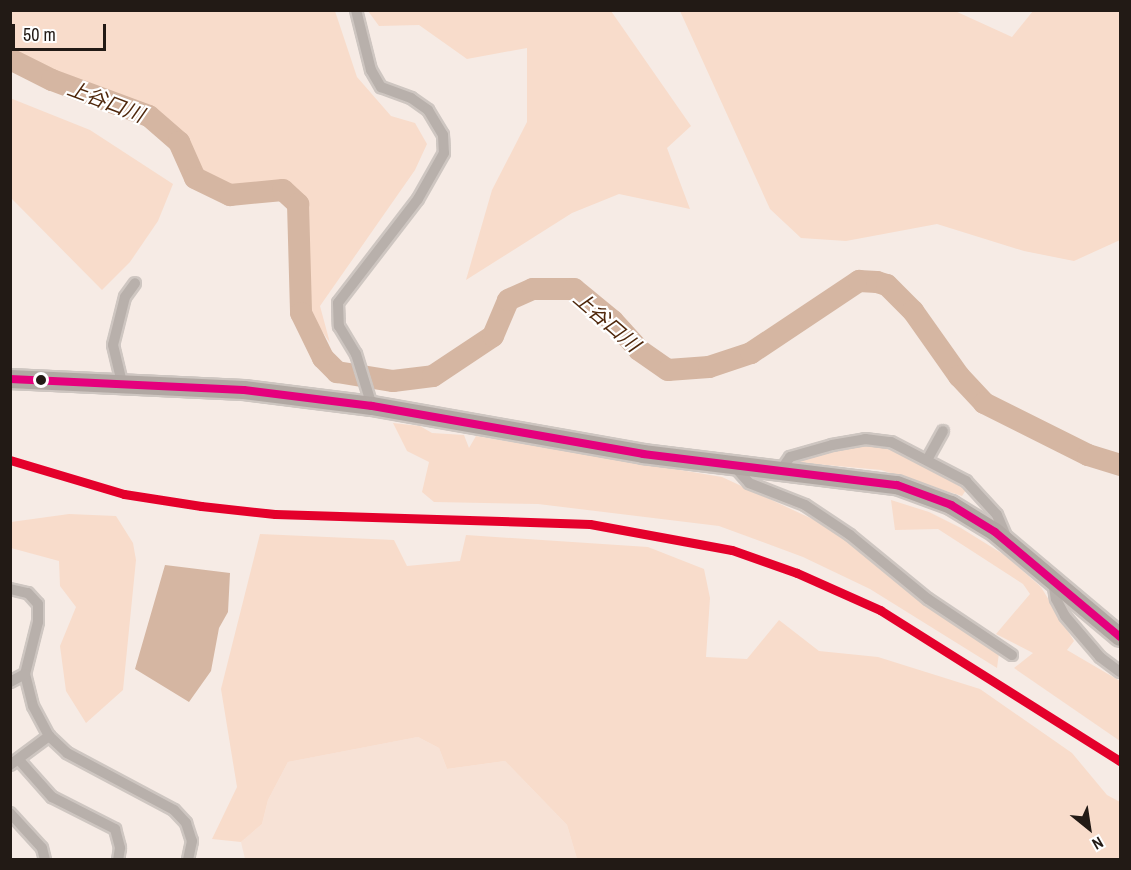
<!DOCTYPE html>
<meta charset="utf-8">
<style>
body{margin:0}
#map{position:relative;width:1131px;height:870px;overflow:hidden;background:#f6ebe5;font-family:"Archivo Narrow","Noto Sans JP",sans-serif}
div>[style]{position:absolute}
.built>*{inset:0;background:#f7e2d6}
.green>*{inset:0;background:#f8dccb}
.water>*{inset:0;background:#d5b6a2}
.river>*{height:22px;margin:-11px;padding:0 11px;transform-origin:11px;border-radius:11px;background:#d5b6a2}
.roads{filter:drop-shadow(2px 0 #cec6c1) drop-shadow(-2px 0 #cec6c1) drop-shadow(0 2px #cec6c1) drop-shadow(0 -2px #cec6c1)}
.street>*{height:10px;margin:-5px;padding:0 5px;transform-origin:5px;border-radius:5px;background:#b8b0ab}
.primary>*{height:18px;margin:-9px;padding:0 9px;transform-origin:9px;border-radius:9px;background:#b1a8a3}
.bus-1>*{height:8px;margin:-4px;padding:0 4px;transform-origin:4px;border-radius:4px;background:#e5007d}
.rail-1>*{height:9px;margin:-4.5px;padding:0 4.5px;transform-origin:4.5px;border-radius:4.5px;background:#e4002b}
.dots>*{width:16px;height:16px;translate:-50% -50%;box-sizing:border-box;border:3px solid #fff;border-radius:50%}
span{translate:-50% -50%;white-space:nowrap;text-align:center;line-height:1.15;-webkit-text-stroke:4.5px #fff;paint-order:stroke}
.water-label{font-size:20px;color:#4f270b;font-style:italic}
.frame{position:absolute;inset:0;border:12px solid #221a15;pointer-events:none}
.north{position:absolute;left:1059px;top:798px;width:60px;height:60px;-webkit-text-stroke:4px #fff;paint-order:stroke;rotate:150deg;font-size:16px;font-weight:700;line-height:24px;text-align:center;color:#221a15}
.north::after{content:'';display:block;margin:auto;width:21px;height:27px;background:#221a15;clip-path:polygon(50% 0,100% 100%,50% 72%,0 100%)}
.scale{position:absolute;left:12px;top:24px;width:94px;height:27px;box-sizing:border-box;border:3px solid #221a15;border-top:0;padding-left:8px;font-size:18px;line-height:21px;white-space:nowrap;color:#221a15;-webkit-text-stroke:4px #fff;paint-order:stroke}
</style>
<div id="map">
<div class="built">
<div style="clip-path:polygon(418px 737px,439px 748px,447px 769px,505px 761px,567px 825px,577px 859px,245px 859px,241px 842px,262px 824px,268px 800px,288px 762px)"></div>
</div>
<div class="green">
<div style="clip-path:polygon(247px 10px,335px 11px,357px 77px,391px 116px,415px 123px,427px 144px,415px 170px,320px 306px,330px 343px,309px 312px,305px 200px,288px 184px,233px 190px,204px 175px,184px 137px,151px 107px,52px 71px,11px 51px,11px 11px)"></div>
<div style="clip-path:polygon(368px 11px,611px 11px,691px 126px,667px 148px,690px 209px,619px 194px,572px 213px,466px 280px,492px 190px,527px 122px,527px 48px,467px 59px,419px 25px,379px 26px)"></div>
<div style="clip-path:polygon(680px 11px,955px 11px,1012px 37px,1033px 11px,1120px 11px,1120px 240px,1074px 261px,1024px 251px,937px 224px,846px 241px,801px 238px,770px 209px)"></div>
<div style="clip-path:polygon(10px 98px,90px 130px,173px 184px,158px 221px,130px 262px,102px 290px,11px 198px)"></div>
<div style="clip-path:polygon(393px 423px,420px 426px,432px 433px,464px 435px,469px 448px,476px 436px,722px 477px,821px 523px,999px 653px,997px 668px,870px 589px,803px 557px,719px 526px,538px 504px,434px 502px,422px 492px,429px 462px,407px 451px)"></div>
<div style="clip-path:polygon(869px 445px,900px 452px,966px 490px,962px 496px,881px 470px,794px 462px,841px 448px)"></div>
<div style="clip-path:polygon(891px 500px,929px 512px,961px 528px,1006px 556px,1041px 587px,1074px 641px,1067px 650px,1120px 681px,1120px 741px,1014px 668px,1033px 653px,996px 634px,1030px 594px,1023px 584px,938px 529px,895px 530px)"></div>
<div style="clip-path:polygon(69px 514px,116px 516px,133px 543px,136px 560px,123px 690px,86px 723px,66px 691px,60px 646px,76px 607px,60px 586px,59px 561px,11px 548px,11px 522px)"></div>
<div style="clip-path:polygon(260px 534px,394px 540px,407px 566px,460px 561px,466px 535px,648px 547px,704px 569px,710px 598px,706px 657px,747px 659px,779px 620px,819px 651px,878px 657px,980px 689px,1072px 753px,1107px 795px,1120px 802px,1120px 859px,577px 859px,567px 825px,505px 761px,447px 769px,439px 748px,418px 737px,288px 762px,268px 800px,262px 824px,241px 842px,212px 839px,237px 787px,221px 689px)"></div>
</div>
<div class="water">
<div style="clip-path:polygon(165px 565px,230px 573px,228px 612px,219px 628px,211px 671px,189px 702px,135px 669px)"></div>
</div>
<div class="river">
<div style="left:10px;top:59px;width:47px;rotate:26.6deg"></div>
<div style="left:52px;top:80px;width:103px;rotate:20.4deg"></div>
<div style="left:149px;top:116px;width:40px;rotate:41deg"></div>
<div style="left:179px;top:142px;width:39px;rotate:66deg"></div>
<div style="left:195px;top:178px;width:39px;rotate:26deg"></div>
<div style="left:230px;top:195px;width:53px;rotate:-5.4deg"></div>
<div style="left:283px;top:190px;width:21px;rotate:43deg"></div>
<div style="left:298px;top:204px;width:109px;rotate:88.4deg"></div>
<div style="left:301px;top:313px;width:50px;rotate:63.9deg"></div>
<div style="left:323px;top:358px;width:20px;rotate:45deg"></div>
<div style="left:337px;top:372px;width:57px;rotate:9.1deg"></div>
<div style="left:393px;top:381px;width:40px;rotate:-7.1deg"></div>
<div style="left:433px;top:376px;width:72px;rotate:-33.7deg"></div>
<div style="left:493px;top:336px;width:39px;rotate:-67deg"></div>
<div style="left:508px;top:300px;width:27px;rotate:-24deg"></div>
<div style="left:533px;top:289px;width:41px"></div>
<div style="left:574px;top:289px;width:50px;rotate:39.4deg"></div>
<div style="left:613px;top:321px;width:39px;rotate:48deg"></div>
<div style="left:639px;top:350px;width:35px;rotate:35deg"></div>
<div style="left:668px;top:370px;width:41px;rotate:-4.2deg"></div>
<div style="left:709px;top:367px;width:44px;rotate:-18.4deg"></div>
<div style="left:751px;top:353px;width:130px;rotate:-33.7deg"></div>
<div style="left:859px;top:281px;width:18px;rotate:3deg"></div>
<div style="left:877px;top:282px;width:10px;rotate:17deg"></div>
<div style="left:887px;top:285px;width:37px;rotate:45deg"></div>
<div style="left:913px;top:311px;width:80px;rotate:54.7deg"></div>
<div style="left:959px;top:376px;width:37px;rotate:47deg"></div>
<div style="left:984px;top:403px;width:116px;rotate:26.6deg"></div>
<div style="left:1088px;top:455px;width:34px;rotate:17deg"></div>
</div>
<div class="roads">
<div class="street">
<div style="left:356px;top:10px;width:62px;rotate:76deg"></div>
<div style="left:371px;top:70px;width:20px;rotate:60deg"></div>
<div style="left:381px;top:87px;width:32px;rotate:20deg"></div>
<div style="left:411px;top:98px;width:21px;rotate:35deg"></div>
<div style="left:428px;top:110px;width:29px;rotate:59deg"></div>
<div style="left:443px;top:135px;width:18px;rotate:87deg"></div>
<div style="left:444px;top:153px;width:53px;rotate:119.5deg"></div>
<div style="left:418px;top:199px;width:131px;rotate:127.6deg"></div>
<div style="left:338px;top:303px;width:23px;rotate:88deg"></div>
<div style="left:339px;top:326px;width:33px;rotate:59deg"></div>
<div style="left:356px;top:354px;width:54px;rotate:72.9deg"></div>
<div style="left:123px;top:387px;width:43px;rotate:-103.4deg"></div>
<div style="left:113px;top:345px;width:49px;rotate:-76deg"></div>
<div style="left:125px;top:297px;width:17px;rotate:-54deg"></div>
<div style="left:927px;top:460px;width:33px;rotate:-61deg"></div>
<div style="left:733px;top:465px;width:24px;rotate:48deg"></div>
<div style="left:749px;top:483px;width:60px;rotate:21.4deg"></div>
<div style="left:805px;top:505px;width:54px;rotate:33.7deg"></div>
<div style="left:850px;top:535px;width:101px;rotate:39.4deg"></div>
<div style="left:928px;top:599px;width:101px;rotate:33.7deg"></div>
<div style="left:781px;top:470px;width:16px;rotate:-55deg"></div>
<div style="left:790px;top:457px;width:44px;rotate:-15.9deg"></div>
<div style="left:832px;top:445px;width:34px;rotate:-10deg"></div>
<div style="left:865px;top:439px;width:26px;rotate:7deg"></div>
<div style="left:891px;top:442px;width:85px;rotate:27.5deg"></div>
<div style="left:966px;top:481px;width:46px;rotate:47.6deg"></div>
<div style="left:997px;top:515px;width:25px;rotate:67deg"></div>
<div style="left:1053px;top:581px;width:18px;rotate:81deg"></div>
<div style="left:1056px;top:599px;width:19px;rotate:62deg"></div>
<div style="left:1065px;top:616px;width:54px;rotate:49.5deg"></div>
<div style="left:1100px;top:657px;width:25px;rotate:37deg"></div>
<div style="left:10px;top:589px;width:18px;rotate:13deg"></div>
<div style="left:28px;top:593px;width:15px;rotate:48deg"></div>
<div style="left:38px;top:604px;width:18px;rotate:90deg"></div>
<div style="left:38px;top:622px;width:54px;rotate:104deg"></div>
<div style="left:25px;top:674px;width:33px;rotate:76deg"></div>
<div style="left:33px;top:706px;width:34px;rotate:62deg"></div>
<div style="left:49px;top:736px;width:25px;rotate:43deg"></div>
<div style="left:67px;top:753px;width:121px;rotate:28deg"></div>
<div style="left:174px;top:810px;width:18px;rotate:47deg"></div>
<div style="left:186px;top:823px;width:19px;rotate:72deg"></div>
<div style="left:192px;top:841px;width:19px;rotate:102deg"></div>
<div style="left:10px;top:682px;width:17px;rotate:-28deg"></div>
<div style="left:19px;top:760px;width:50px;rotate:48.3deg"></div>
<div style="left:52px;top:797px;width:71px;rotate:26.9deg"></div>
<div style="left:115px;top:829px;width:20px;rotate:75deg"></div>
<div style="left:120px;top:848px;width:12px;rotate:99deg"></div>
<div style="left:10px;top:765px;width:49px;rotate:-36.6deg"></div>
<div style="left:10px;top:813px;width:47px;rotate:47.6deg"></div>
<div style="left:42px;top:848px;width:12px;rotate:76deg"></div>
</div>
<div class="primary">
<div style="left:10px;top:379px;width:234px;rotate:2.7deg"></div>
<div style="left:244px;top:390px;width:129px;rotate:7.1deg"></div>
<div style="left:372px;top:406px;width:275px;rotate:10deg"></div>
<div style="left:643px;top:454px;width:256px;rotate:7deg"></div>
<div style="left:897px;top:485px;width:58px;rotate:20.3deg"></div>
<div style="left:951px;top:505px;width:52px;rotate:31.5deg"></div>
<div style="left:995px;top:532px;width:163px;rotate:40deg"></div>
</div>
</div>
<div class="bus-1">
<div style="left:10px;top:379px;width:234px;rotate:2.7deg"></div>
<div style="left:244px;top:390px;width:129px;rotate:7.1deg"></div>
<div style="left:372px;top:406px;width:275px;rotate:10deg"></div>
<div style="left:643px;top:454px;width:256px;rotate:7deg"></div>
<div style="left:897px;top:485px;width:58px;rotate:20.3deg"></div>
<div style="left:951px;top:505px;width:52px;rotate:31.5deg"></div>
<div style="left:995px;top:532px;width:163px;rotate:40deg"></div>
</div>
<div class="rail-1">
<div style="left:10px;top:460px;width:119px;rotate:16.6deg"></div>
<div style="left:124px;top:494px;width:78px;rotate:8.9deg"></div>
<div style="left:201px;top:506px;width:74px;rotate:6.2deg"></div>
<div style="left:275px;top:514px;width:315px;rotate:1.8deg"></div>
<div style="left:590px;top:524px;width:144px;rotate:10.4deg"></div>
<div style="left:732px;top:550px;width:69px;rotate:19.5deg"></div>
<div style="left:797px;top:573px;width:91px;rotate:24deg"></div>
<div style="left:880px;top:610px;width:284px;rotate:32.2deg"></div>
</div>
<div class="dots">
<div style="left:41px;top:380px;background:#221a15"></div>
</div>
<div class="water-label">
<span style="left:106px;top:101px;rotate:21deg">上谷口川</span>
<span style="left:607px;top:321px;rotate:41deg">上谷口川</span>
</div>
<div class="frame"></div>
<div class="north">N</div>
<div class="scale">50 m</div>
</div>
